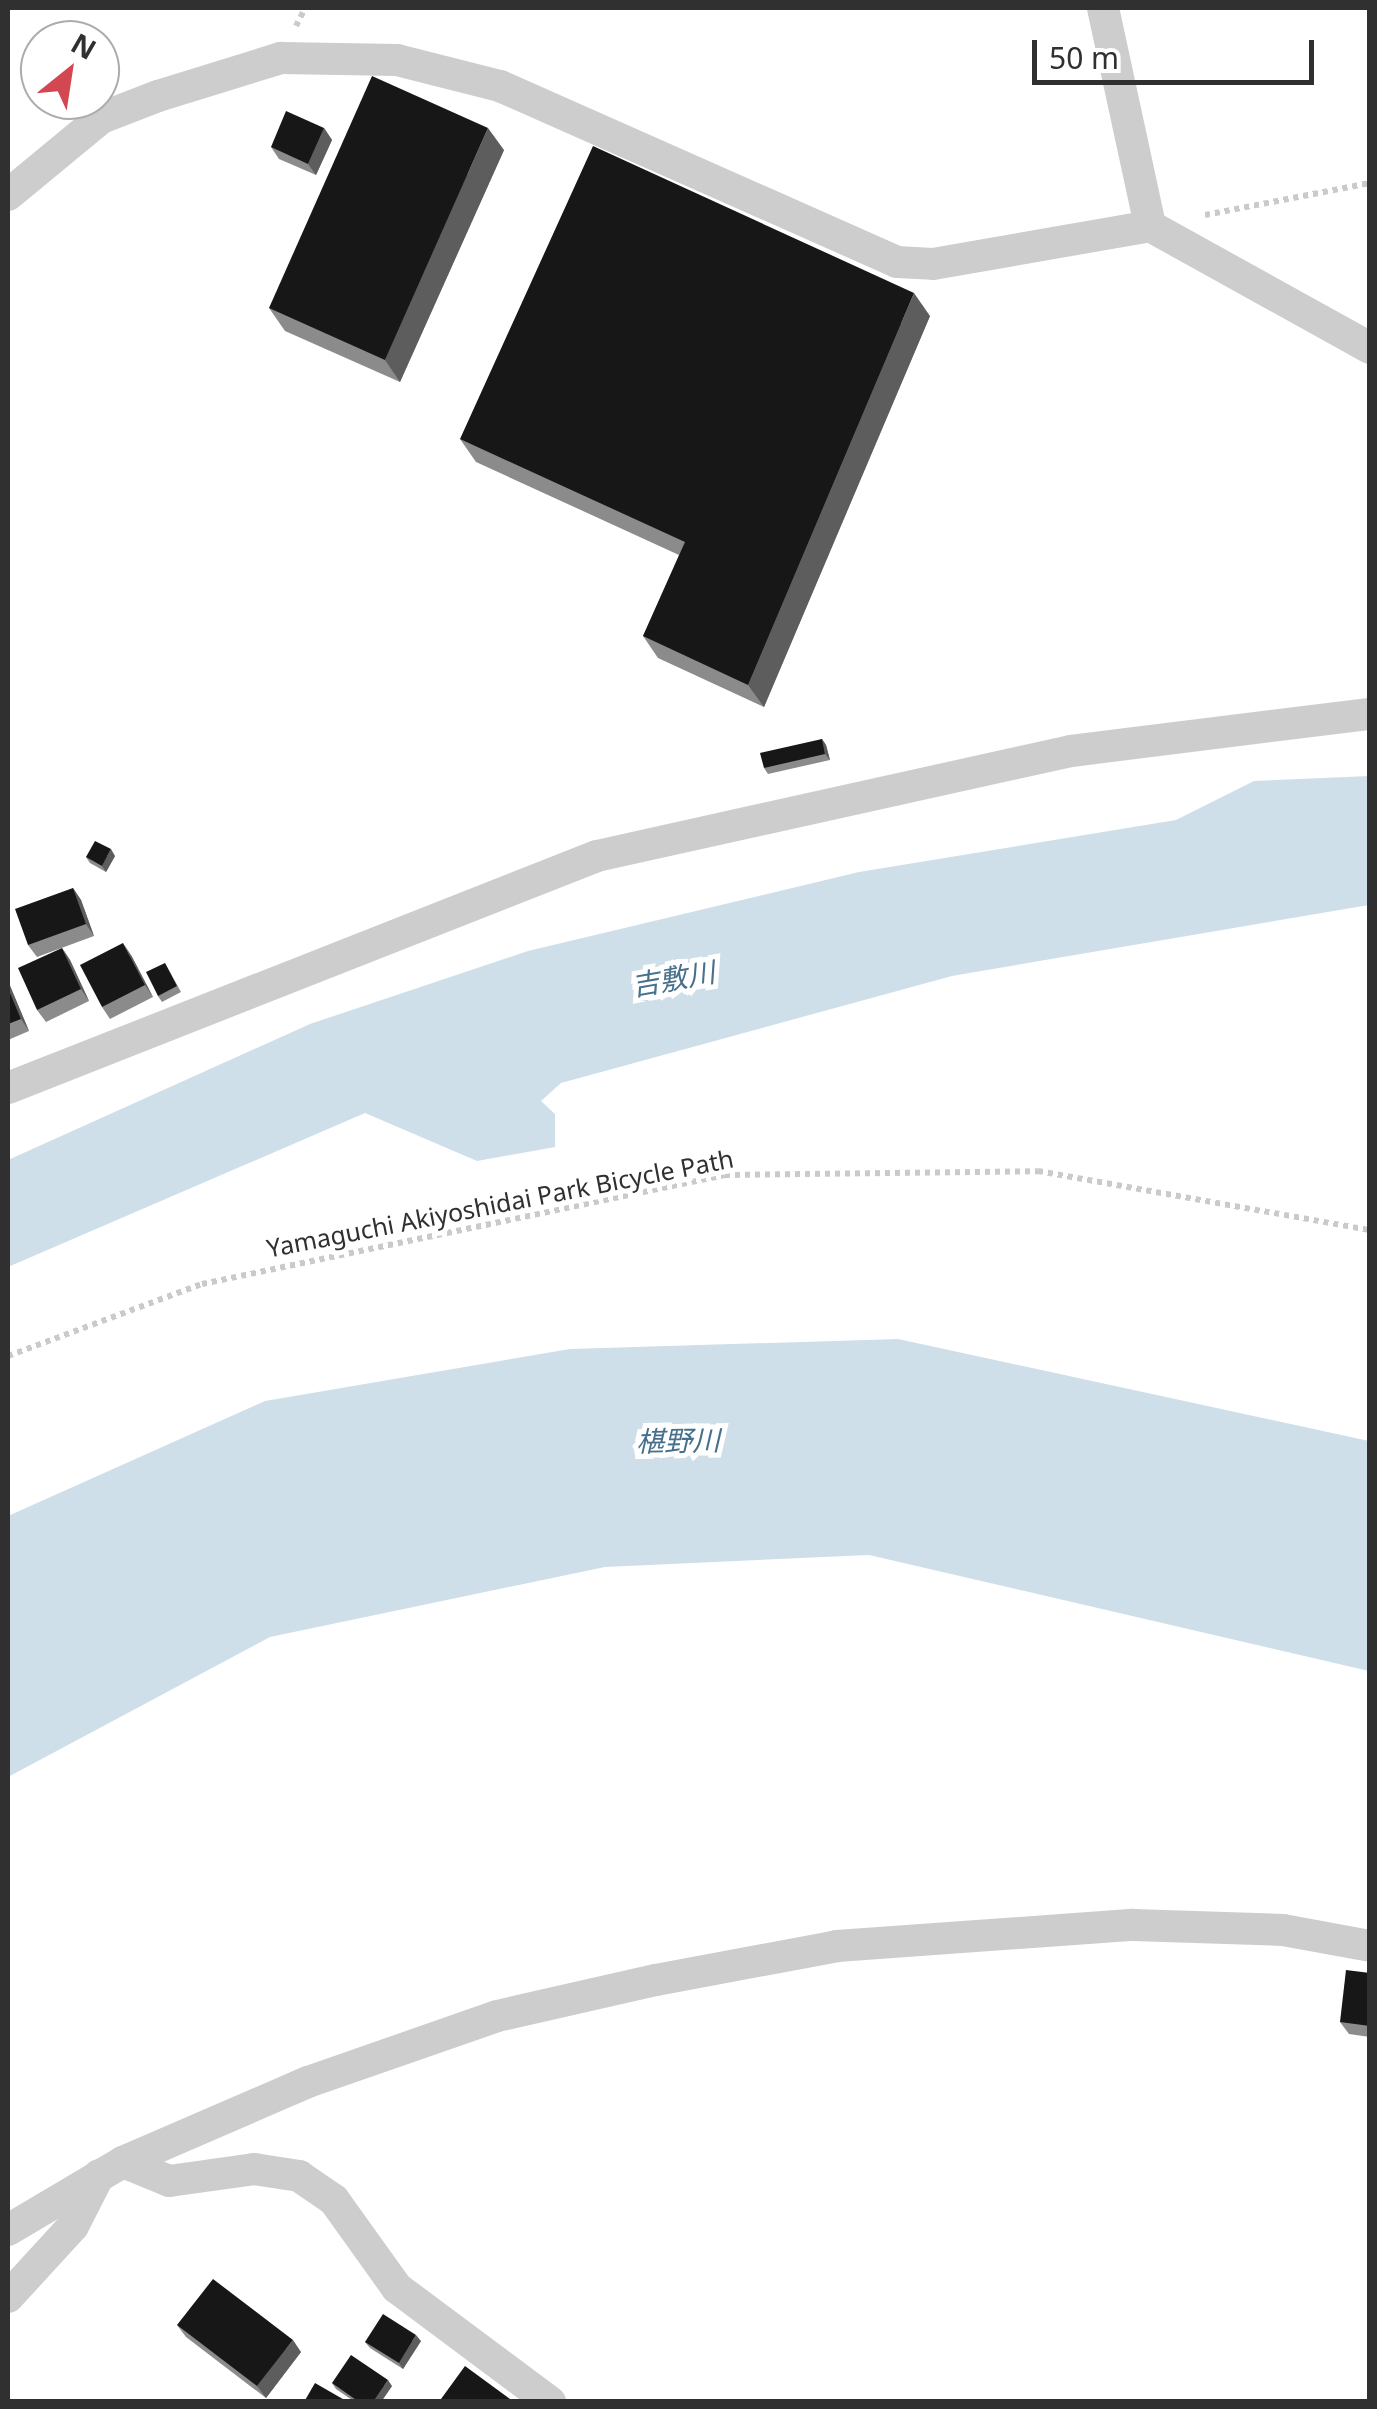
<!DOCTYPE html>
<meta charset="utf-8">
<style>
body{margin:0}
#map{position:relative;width:1377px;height:2409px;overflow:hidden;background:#fff;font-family:"Noto Sans","Noto Sans JP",sans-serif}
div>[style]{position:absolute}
.water>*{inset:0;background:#cfdfe9}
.path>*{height:6px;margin-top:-3px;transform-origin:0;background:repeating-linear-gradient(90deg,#cacaca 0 5px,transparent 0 10px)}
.street>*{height:32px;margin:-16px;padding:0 16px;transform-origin:16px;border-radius:16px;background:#cdcdcd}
.wall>*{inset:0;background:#8b8b8b}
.shaded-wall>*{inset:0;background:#5d5d5d}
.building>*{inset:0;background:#171717}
span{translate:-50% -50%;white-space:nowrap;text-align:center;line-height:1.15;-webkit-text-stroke:10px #fff;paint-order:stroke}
.street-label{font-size:25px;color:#303030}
.water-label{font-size:28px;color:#46708b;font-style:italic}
.frame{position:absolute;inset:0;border:10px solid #303030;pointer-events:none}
.north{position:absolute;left:20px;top:20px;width:100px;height:100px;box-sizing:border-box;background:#fff;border:2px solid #acacac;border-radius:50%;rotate:30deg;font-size:28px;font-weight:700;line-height:40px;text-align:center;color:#303030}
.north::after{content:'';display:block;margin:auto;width:35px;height:45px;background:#d34752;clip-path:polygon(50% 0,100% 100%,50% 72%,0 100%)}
.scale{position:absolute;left:1032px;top:40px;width:282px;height:45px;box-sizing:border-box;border:5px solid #303030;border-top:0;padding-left:12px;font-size:30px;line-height:35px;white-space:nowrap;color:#303030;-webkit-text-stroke:8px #fff;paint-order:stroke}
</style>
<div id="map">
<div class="water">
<div style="clip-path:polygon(1369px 776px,1369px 905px,952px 976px,561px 1083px,541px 1101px,555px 1114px,555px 1147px,477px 1161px,365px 1113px,8px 1267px,8px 1160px,310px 1024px,528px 951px,859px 872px,1176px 820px,1254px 781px)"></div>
<div style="clip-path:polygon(898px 1339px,1369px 1441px,1369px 1671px,869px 1555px,605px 1567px,270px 1637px,8px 1777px,8px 1516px,265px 1401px,570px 1349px)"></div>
</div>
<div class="path">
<div style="left:296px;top:26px;width:20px;rotate:-63deg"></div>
<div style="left:1205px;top:215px;width:168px;rotate:-11deg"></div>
<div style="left:8px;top:1356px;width:207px;rotate:-20.4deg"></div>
<div style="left:202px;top:1284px;width:534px;rotate:-11.77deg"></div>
<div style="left:725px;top:1175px;width:313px;rotate:-0.7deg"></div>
<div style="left:1038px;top:1171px;width:337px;rotate:10.1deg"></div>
</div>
<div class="street">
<div style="left:1103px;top:8px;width:223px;rotate:77.8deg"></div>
<div style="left:1150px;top:226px;width:252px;rotate:29deg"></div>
<div style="left:8px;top:195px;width:121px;rotate:-39.6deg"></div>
<div style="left:101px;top:118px;width:61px;rotate:-21.1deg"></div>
<div style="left:158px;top:96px;width:129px;rotate:-17.2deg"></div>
<div style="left:281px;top:58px;width:116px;rotate:1deg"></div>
<div style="left:397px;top:60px;width:106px;rotate:14.2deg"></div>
<div style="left:500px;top:86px;width:434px;rotate:23.9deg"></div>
<div style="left:897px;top:262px;width:36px;rotate:3deg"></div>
<div style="left:933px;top:264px;width:220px;rotate:-9.9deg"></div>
<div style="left:8px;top:1088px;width:633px;rotate:-21.5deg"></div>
<div style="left:597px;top:856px;width:485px;rotate:-12.5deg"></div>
<div style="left:1071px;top:751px;width:301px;rotate:-7.1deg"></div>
<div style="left:123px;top:2162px;width:50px;rotate:22.4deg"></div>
<div style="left:169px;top:2181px;width:86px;rotate:-8deg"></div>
<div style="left:254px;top:2169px;width:46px;rotate:8.8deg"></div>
<div style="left:299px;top:2176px;width:42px;rotate:34.4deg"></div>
<div style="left:334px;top:2200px;width:108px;rotate:54.4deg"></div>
<div style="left:397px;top:2288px;width:191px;rotate:36.7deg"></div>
<div style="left:8px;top:2230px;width:134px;rotate:-30.6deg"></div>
<div style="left:123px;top:2162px;width:202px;rotate:-23.4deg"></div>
<div style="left:308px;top:2082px;width:200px;rotate:-19.2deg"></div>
<div style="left:497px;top:2016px;width:163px;rotate:-12.8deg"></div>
<div style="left:656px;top:1980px;width:184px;rotate:-10.6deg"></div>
<div style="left:837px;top:1946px;width:297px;rotate:-4.1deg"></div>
<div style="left:1133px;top:1925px;width:150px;rotate:1.9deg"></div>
<div style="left:1283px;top:1930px;width:88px;rotate:10.4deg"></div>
<div style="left:8px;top:2297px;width:96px;rotate:-47.5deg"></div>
<div style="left:73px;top:2226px;width:57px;rotate:-63deg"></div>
</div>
<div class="wall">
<div style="clip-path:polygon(324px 128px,332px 140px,316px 175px,279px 159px,271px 147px)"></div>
<div style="clip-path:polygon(504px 150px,400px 382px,285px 331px,269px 308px)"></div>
<div style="clip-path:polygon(930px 316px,764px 707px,658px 658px,643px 636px,679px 555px,476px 462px,460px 439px)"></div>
<div style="clip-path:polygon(822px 739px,826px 745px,830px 760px,768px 774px,764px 768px)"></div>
<div style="clip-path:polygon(115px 856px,106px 872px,90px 863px,86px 857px)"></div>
<div style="clip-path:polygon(73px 888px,81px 900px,94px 936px,37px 957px,28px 945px)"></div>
<div style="clip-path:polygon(62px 948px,70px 960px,89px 1001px,46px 1022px,37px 1010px)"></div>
<div style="clip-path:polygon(131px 955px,153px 997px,110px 1019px,102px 1007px)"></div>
<div style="clip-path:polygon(165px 963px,181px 992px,162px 1002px,158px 996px)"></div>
<div style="clip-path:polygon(8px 981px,29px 1031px,8px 1040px)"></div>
<div style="clip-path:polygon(1370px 1973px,1370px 2037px,1349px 2034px,1340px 2022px)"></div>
<div style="clip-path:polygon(177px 2325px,301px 2352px,266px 2398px,186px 2337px)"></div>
<div style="clip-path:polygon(421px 2341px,403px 2369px,370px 2348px,365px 2342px)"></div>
<div style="clip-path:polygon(332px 2383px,392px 2386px,381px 2402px,355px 2402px,336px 2389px)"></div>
</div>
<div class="shaded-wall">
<div style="clip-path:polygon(324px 128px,332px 140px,316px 175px,308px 164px)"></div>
<div style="clip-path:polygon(488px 128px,504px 150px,400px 382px,385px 360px)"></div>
<div style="clip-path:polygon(914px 293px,930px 316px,764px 707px,748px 685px)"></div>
<div style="clip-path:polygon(822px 739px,826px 745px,830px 760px,825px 754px)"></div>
<div style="clip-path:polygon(111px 849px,115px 856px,106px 872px,102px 866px)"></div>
<div style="clip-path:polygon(73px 888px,81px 900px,94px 936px,86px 924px)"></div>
<div style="clip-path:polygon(123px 943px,131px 955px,153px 997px,145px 985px)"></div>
<div style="clip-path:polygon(62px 948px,70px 960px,89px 1001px,81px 989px)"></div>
<div style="clip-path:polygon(8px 981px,29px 1031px,21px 1019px,8px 988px)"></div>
<div style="clip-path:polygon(416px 2335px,421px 2341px,403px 2369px,399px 2363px)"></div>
<div style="clip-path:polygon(293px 2340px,301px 2352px,266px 2398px,257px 2386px)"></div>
<div style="clip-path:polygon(388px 2380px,392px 2386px,381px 2402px,373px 2402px)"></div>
</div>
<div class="building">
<div style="clip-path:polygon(372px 76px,488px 128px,385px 360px,269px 308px)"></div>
<div style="clip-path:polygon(286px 111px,324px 128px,308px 164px,271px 147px)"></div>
<div style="clip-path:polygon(593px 146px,914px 293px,748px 685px,643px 636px,685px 542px,460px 439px)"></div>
<div style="clip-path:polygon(822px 739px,825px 754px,764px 768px,760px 753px)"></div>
<div style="clip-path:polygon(95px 841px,111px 849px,102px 866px,86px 857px)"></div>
<div style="clip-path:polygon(73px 888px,86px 924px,28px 945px,15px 909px)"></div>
<div style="clip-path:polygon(123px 943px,145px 985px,102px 1007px,80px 965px)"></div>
<div style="clip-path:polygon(62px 948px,81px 989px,37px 1010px,18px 968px)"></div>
<div style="clip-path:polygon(165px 963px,177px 986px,158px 996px,146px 972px)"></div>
<div style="clip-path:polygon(8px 988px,21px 1019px,8px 1024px)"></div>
<div style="clip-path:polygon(1346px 1970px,1370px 1973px,1370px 2026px,1340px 2022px)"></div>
<div style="clip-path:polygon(213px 2279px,293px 2340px,257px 2386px,177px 2325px)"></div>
<div style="clip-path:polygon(383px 2314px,416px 2335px,399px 2363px,365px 2342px)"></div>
<div style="clip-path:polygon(351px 2355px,388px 2380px,373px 2402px,359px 2402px,332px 2383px)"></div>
<div style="clip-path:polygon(465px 2366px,514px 2402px,444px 2402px,441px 2399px)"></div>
<div style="clip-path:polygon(315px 2383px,348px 2402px,304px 2402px)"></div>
</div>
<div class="street-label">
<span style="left:500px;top:1203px;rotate:-11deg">Yamaguchi Akiyoshidai Park Bicycle Path</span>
</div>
<div class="water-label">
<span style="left:673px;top:978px;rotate:-10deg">吉敷川</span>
<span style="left:678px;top:1440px;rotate:-1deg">椹野川</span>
</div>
<div class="frame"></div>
<div class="north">N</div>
<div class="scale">50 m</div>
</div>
